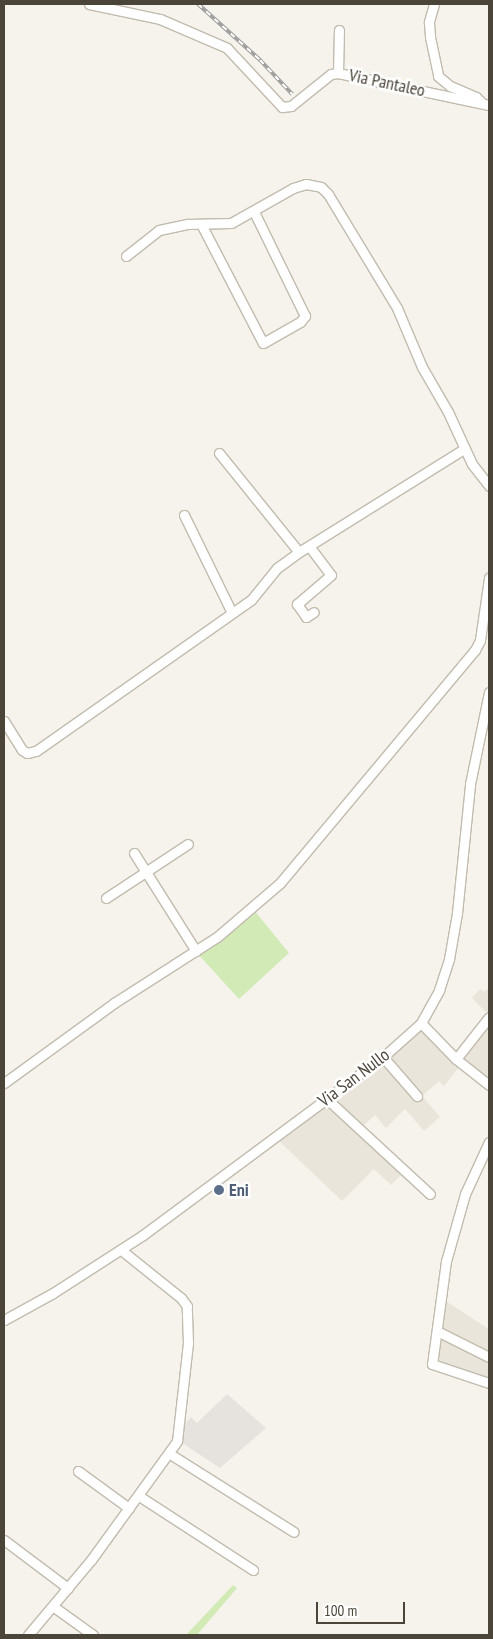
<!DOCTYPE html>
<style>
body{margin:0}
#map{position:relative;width:493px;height:1639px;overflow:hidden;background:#f6f3ec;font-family:"PT Sans Narrow",sans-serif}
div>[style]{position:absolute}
.residential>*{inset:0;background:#eae5da}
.industrial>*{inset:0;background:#e6e2dd}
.green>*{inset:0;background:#d2eab5}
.roads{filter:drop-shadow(1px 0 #c2bbae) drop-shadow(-1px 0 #c2bbae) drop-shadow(0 1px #c2bbae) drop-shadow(0 -1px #c2bbae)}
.minor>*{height:9px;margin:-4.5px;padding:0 4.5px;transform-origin:4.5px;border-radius:4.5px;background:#fff}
.rail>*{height:4px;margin-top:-2px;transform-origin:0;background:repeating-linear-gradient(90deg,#fff 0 5.5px,#9a9a9a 0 11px);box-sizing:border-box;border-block:1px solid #9a9a9a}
.dots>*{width:14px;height:14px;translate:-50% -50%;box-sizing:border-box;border:2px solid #fff;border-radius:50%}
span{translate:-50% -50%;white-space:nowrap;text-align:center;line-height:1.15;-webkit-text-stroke:5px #fff;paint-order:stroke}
.street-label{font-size:18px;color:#4b4439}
.service-label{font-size:18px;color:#4e5e75;font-weight:700}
.left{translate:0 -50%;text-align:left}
.frame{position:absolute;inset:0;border:5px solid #4b4439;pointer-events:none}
.scale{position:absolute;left:316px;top:1602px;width:89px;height:22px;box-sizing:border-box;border:2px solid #4b4439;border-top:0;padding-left:6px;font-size:15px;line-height:18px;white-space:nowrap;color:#4b4439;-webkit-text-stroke:4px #fff;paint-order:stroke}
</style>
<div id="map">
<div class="residential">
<div style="clip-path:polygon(489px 987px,489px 1081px,454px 1053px,488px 1014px,472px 998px,480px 989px,485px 992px)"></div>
<div style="clip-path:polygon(421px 1029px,460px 1066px,444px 1086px,439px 1081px,422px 1096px,440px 1117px,424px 1131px,405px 1109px,386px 1128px,375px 1115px,362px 1127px,404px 1172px,391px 1185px,374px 1169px,342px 1201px,278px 1140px,389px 1058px)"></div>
<div style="clip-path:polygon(441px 1298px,489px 1329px,489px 1381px,435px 1362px)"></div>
</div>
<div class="industrial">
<div style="clip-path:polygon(227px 1394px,266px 1428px,220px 1468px,179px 1441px,183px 1426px,191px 1417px,197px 1423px)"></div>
</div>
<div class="green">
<div style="clip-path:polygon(254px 910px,289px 953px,239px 999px,197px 953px)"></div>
<div style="clip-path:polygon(233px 1585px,237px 1588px,197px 1635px,186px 1635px)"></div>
</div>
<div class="roads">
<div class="minor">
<div style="left:89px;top:4px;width:73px;rotate:11.9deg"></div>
<div style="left:160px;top:19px;width:73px;rotate:23.4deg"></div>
<div style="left:227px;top:48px;width:81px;rotate:47deg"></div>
<div style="left:282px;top:107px;width:9px;rotate:-6deg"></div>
<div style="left:291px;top:106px;width:51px;rotate:-38.7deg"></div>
<div style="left:331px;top:74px;width:7px;rotate:-8deg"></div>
<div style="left:338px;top:73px;width:154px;rotate:12deg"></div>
<div style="left:434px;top:4px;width:19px;rotate:106deg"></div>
<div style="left:429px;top:22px;width:15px;rotate:86deg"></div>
<div style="left:430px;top:37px;width:40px;rotate:78deg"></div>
<div style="left:438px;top:76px;width:16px;rotate:40deg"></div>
<div style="left:450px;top:86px;width:28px;rotate:23deg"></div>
<div style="left:476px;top:97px;width:7px;rotate:45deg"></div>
<div style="left:338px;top:73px;width:43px;rotate:-88.7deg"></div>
<div style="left:201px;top:224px;width:134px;rotate:62.5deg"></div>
<div style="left:263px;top:343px;width:43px;rotate:-29.6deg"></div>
<div style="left:300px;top:322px;width:8px;rotate:-50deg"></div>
<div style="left:305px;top:316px;width:116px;rotate:-116.1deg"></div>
<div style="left:126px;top:256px;width:42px;rotate:-38.2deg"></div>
<div style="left:159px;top:230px;width:30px;rotate:-12deg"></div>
<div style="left:188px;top:224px;width:43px;rotate:-1.3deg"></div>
<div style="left:231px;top:223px;width:71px;rotate:-29.4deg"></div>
<div style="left:293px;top:188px;width:14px;rotate:-17deg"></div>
<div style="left:306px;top:184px;width:15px;rotate:11deg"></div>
<div style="left:321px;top:187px;width:10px;rotate:45deg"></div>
<div style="left:328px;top:194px;width:133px;rotate:58.8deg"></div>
<div style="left:397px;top:308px;width:64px;rotate:67deg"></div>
<div style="left:422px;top:367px;width:52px;rotate:60deg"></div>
<div style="left:448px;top:412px;width:57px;rotate:65.2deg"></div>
<div style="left:472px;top:464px;width:28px;rotate:52deg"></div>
<div style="left:219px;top:453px;width:127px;rotate:51.1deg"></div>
<div style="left:184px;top:515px;width:109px;rotate:63.9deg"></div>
<div style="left:309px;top:546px;width:36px;rotate:53deg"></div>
<div style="left:331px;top:575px;width:45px;rotate:139.5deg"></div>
<div style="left:297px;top:604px;width:16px;rotate:55deg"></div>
<div style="left:306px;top:617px;width:9px;rotate:-32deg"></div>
<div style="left:4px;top:721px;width:34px;rotate:58deg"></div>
<div style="left:22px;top:750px;width:6px;rotate:31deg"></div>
<div style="left:27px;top:753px;width:9px;rotate:-13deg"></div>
<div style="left:36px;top:751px;width:263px;rotate:-35.1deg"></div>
<div style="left:251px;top:600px;width:41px;rotate:-50.9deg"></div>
<div style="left:277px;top:568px;width:27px;rotate:-36deg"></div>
<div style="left:299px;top:552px;width:195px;rotate:-32deg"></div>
<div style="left:134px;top:853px;width:116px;rotate:57.7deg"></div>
<div style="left:106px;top:898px;width:98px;rotate:-33.4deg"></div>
<div style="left:421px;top:1023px;width:50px;rotate:45.8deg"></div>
<div style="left:456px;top:1059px;width:42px;rotate:38.2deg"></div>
<div style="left:383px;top:1057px;width:52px;rotate:48.9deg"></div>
<div style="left:456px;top:1059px;width:53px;rotate:-51.8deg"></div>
<div style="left:4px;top:1083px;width:136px;rotate:-36deg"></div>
<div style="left:114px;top:1003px;width:122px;rotate:-32.7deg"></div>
<div style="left:217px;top:937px;width:83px;rotate:-40.6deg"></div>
<div style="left:280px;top:883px;width:304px;rotate:-50.1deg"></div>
<div style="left:475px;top:650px;width:11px;rotate:-63deg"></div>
<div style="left:480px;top:640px;width:63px;rotate:-81.7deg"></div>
<div style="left:327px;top:1099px;width:140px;rotate:42.7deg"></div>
<div style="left:489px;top:1142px;width:57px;rotate:114.8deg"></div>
<div style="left:465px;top:1194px;width:70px;rotate:105.8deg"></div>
<div style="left:446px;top:1261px;width:104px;rotate:97.7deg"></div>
<div style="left:432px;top:1364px;width:60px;rotate:18.4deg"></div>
<div style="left:4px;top:1320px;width:56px;rotate:-28.9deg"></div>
<div style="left:53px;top:1293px;width:107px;rotate:-32.8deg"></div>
<div style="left:143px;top:1235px;width:299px;rotate:-36.6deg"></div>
<div style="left:383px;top:1057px;width:51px;rotate:-41.8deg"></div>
<div style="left:421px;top:1023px;width:38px;rotate:-61deg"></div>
<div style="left:439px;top:990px;width:33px;rotate:-72deg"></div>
<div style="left:449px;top:959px;width:47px;rotate:-80.1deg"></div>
<div style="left:457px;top:913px;width:130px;rotate:-84.2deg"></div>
<div style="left:470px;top:784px;width:94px;rotate:-78.3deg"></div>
<div style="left:437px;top:1331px;width:58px;rotate:26.6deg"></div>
<div style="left:170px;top:1454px;width:146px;rotate:32.2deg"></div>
<div style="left:78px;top:1471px;width:63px;rotate:36deg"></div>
<div style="left:139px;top:1496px;width:136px;rotate:33deg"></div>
<div style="left:4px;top:1540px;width:80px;rotate:36.9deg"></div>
<div style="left:54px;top:1607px;width:48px;rotate:35.7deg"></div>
<div style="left:28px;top:1635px;width:98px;rotate:-50deg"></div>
<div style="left:91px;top:1560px;width:147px;rotate:-54.1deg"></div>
<div style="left:177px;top:1441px;width:99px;rotate:-83.6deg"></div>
<div style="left:188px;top:1343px;width:37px;rotate:-92deg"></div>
<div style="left:187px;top:1306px;width:10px;rotate:-127deg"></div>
<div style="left:181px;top:1298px;width:77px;rotate:-141.3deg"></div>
</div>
</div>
<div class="rail">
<div style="left:198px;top:4px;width:84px;rotate:42.1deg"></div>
<div style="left:260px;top:60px;width:47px;rotate:46.7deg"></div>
</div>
<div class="dots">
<div style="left:219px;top:1190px;background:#5c6f8a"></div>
</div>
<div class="street-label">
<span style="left:387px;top:83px;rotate:12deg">Via Pantaleo</span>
<span style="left:354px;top:1078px;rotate:-37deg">Via San Nullo</span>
</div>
<div class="service-label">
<span class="left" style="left:229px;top:1190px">Eni</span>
</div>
<div class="frame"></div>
<div class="scale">100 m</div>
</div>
